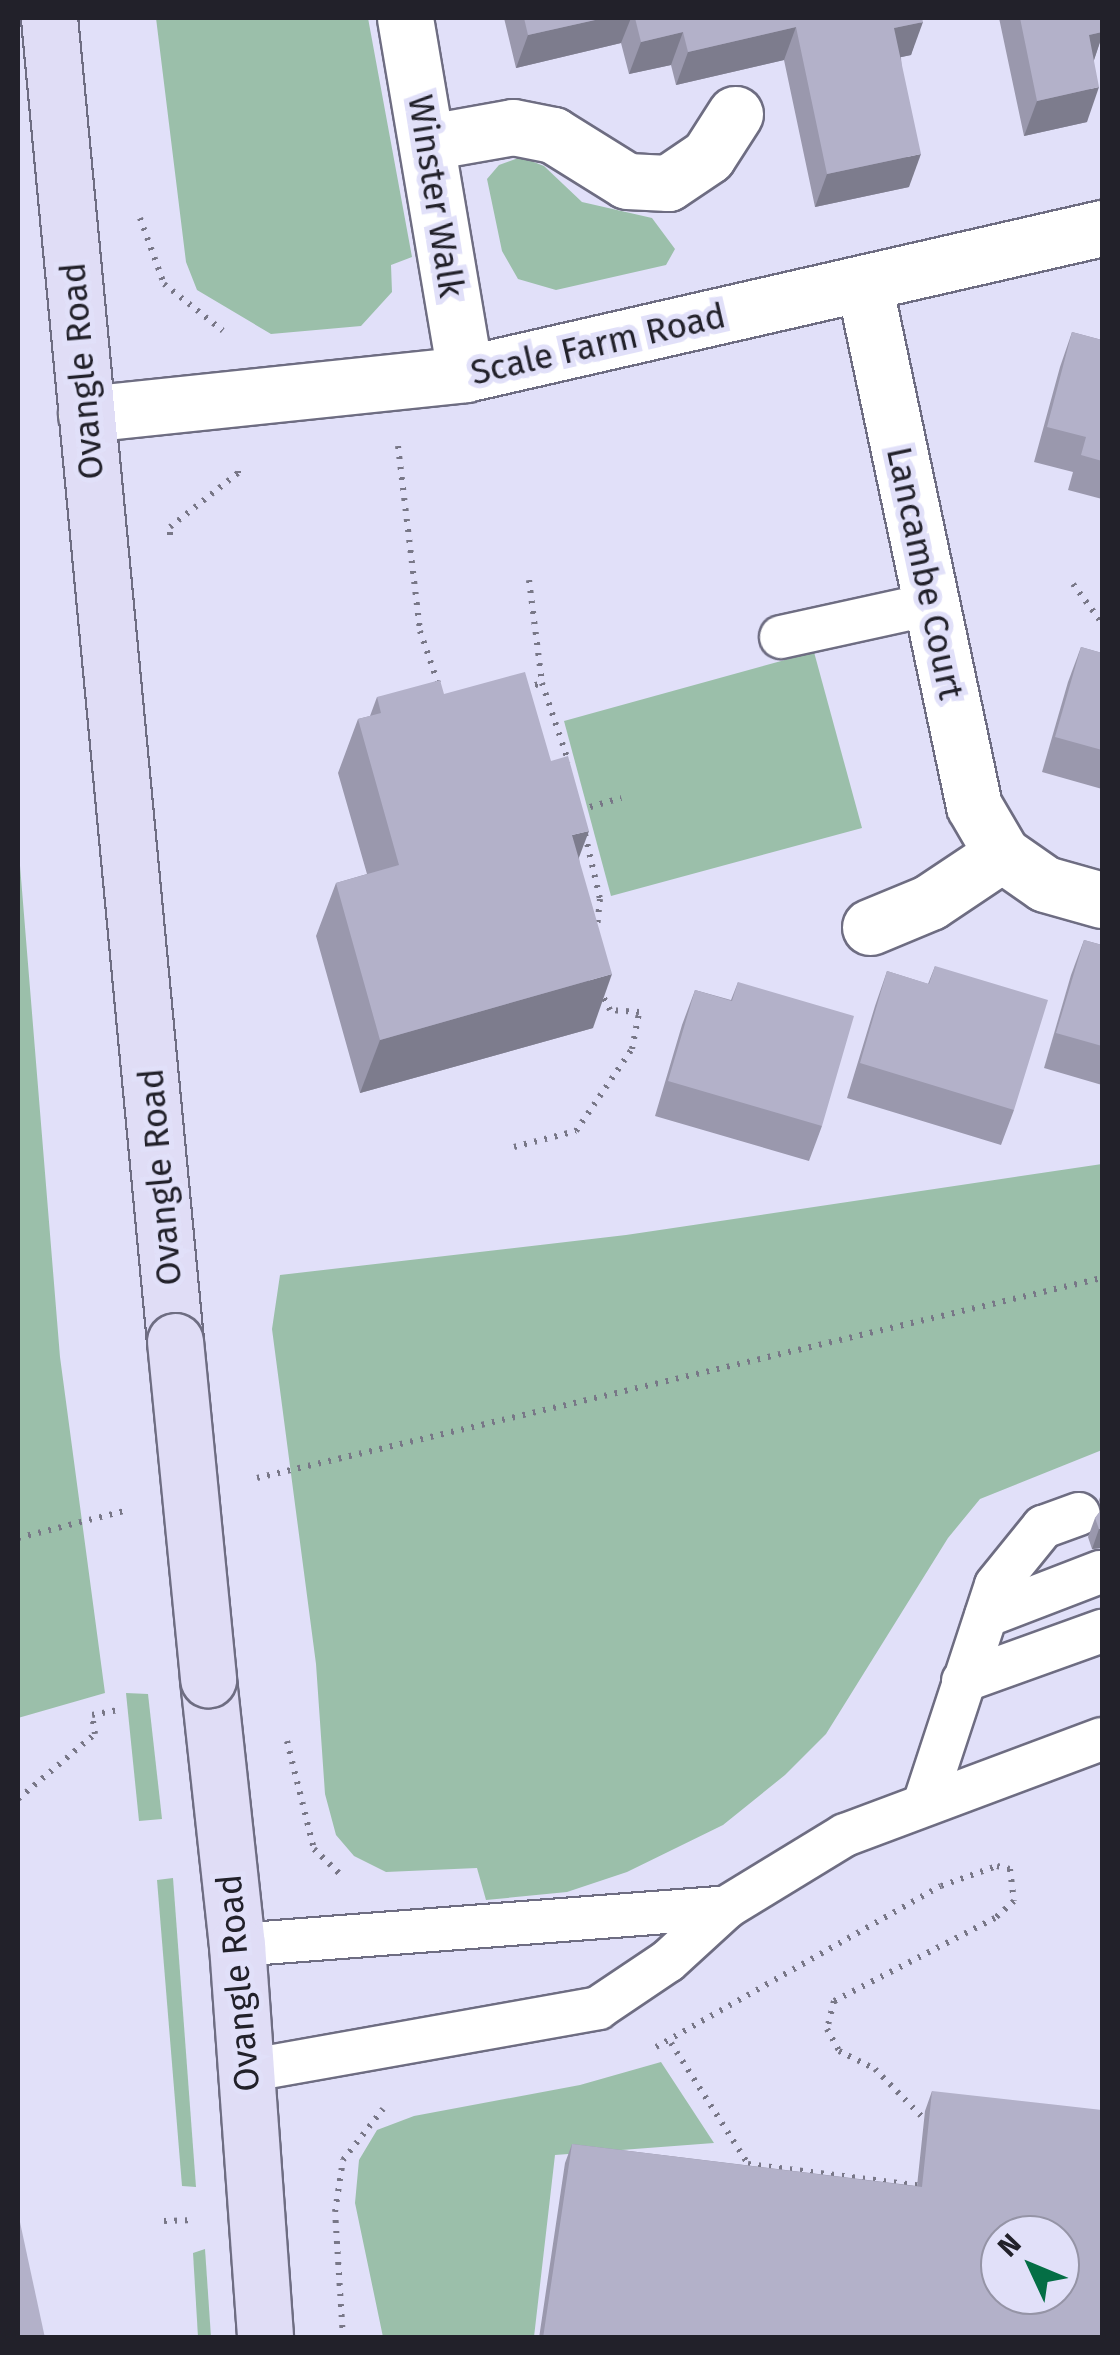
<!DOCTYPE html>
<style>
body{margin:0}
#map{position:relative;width:1120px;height:2355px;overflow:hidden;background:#e1e0f9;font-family:"Fira Sans",sans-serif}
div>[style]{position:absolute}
.green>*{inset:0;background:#9bbfaa}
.path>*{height:6px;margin-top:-3px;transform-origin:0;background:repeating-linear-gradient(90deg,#787787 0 2.5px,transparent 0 10.5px)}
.roads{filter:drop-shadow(2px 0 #6e6d82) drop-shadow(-2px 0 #6e6d82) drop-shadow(0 2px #6e6d82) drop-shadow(0 -2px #6e6d82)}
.lane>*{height:42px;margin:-21px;padding:0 21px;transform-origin:21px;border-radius:21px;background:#fff}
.street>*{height:55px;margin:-27.5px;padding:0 27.5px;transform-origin:27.5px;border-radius:27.5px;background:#fff}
.secondary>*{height:55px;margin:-27.5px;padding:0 27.5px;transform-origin:27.5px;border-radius:27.5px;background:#e0ddf6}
.bridges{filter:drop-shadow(2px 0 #6e6d82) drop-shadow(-2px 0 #6e6d82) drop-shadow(0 2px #6e6d82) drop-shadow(0 -2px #6e6d82)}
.secondary-bridge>*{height:55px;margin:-27.5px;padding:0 27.5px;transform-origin:27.5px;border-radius:27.5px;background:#e0ddf6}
.wall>*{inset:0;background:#9a98ad}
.shaded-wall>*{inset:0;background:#7d7c8d}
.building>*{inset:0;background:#b3b1c9}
span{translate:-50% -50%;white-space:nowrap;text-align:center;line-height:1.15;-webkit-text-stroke:10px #e1e0f9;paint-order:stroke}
.street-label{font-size:35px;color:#22212a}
.frame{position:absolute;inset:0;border:20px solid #22212a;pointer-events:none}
.north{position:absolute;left:980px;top:2215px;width:100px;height:100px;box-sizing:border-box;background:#e1e0f9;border:2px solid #9594a6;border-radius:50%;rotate:314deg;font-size:28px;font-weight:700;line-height:40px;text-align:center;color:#22212a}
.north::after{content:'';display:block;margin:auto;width:35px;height:45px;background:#046e45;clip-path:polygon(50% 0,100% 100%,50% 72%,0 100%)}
</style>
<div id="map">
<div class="green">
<div style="clip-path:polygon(156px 18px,368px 18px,412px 257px,391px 265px,392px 292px,361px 326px,271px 334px,197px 290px,186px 262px)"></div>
<div style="clip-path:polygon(521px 157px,544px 166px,582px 202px,652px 218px,675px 249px,666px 265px,556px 290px,518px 279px,502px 251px,487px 179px,499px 165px)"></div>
<div style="clip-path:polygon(814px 652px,862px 828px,611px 896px,564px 721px)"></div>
<div style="clip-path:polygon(18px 841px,60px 1357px,105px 1693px,18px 1718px)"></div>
<div style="clip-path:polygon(1102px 1164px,1102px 1450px,980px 1499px,948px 1538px,826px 1734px,785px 1775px,723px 1825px,627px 1872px,567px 1892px,486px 1900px,477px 1868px,386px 1872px,354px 1856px,336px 1835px,325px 1794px,316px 1664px,272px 1329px,280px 1275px,626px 1235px)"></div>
<div style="clip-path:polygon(126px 1693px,148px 1694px,162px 1819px,139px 1821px)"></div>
<div style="clip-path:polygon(173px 1878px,196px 2187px,182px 2186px,157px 1880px)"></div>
<div style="clip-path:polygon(661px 2062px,714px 2143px,555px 2155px,534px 2337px,383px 2337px,355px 2203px,359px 2160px,377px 2130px,414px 2116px,580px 2085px)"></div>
<div style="clip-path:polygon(205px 2249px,211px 2337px,198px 2337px,193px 2253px)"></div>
</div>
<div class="path">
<div style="left:140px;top:218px;width:70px;rotate:70deg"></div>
<div style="left:164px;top:284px;width:75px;rotate:38.5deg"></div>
<div style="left:398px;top:446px;width:186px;rotate:83.2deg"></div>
<div style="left:420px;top:631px;width:61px;rotate:71deg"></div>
<div style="left:170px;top:535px;width:8px;rotate:-90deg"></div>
<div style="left:170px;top:527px;width:87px;rotate:-38.5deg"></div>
<div style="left:238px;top:473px;width:8px;rotate:-90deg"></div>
<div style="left:529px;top:580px;width:104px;rotate:82.8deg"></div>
<div style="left:1073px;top:584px;width:49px;rotate:53.4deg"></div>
<div style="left:525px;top:688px;width:18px;rotate:-16deg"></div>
<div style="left:542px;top:683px;width:84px;rotate:71.4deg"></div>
<div style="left:580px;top:810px;width:43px;rotate:-16.3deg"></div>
<div style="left:585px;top:834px;width:67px;rotate:77deg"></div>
<div style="left:600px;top:899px;width:30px;rotate:96deg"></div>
<div style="left:514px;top:1147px;width:64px;rotate:-14.5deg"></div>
<div style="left:576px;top:1131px;width:99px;rotate:-55.7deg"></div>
<div style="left:632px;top:1049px;width:38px;rotate:-79deg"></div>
<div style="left:639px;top:1012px;width:29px;rotate:-176deg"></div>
<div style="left:610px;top:1010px;width:22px;rotate:-117deg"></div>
<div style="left:257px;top:1478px;width:868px;rotate:-13.32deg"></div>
<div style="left:18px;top:1538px;width:109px;rotate:-14.3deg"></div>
<div style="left:287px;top:1741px;width:111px;rotate:76deg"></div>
<div style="left:314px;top:1849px;width:36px;rotate:44deg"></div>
<div style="left:18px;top:1799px;width:101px;rotate:-40.2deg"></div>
<div style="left:95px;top:1734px;width:19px;rotate:-99deg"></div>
<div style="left:92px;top:1715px;width:25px;rotate:-11deg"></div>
<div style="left:671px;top:2043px;width:143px;rotate:57.5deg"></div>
<div style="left:748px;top:2164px;width:176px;rotate:7.2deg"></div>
<div style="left:656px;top:2047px;width:327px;rotate:-29.5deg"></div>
<div style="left:941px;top:1886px;width:59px;rotate:-19.7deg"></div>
<div style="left:997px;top:1866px;width:13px;rotate:13deg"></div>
<div style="left:1010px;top:1869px;width:32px;rotate:83deg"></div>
<div style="left:1014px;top:1901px;width:25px;rotate:138deg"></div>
<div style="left:995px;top:1918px;width:181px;rotate:152.7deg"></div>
<div style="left:834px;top:2001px;width:29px;rotate:104deg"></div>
<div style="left:827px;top:2029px;width:25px;rotate:61deg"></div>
<div style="left:839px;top:2051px;width:40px;rotate:26.6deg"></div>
<div style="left:875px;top:2069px;width:77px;rotate:45.5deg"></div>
<div style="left:164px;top:2221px;width:24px;rotate:-2deg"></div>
<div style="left:343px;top:2338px;width:126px;rotate:-93.6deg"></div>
<div style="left:335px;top:2212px;width:53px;rotate:-81.3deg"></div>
<div style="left:343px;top:2160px;width:65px;rotate:-51.9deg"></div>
</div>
<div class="roads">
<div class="lane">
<div style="left:781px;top:637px;width:154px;rotate:-12.4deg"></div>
<div style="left:986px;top:1616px;width:122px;rotate:-21.1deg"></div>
<div style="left:963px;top:1681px;width:148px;rotate:-19.8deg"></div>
<div style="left:925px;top:1801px;width:227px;rotate:-71.8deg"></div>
<div style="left:996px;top:1585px;width:75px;rotate:-51deg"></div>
<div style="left:1043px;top:1527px;width:38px;rotate:-20deg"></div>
<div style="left:237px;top:1945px;width:491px;rotate:-4.4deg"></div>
<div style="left:246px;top:2071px;width:358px;rotate:-10.1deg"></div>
<div style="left:598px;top:2008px;width:84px;rotate:-33.9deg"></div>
<div style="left:668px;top:1961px;width:80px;rotate:-42.5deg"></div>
<div style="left:727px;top:1907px;width:138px;rotate:-31.4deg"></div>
<div style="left:845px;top:1835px;width:274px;rotate:-20.5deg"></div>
</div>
<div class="street">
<div style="left:405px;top:18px;width:361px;rotate:80.4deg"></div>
<div style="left:429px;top:142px;width:85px;rotate:-10.1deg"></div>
<div style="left:513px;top:127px;width:41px;rotate:11.3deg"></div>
<div style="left:553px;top:135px;width:87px;rotate:31.9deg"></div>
<div style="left:627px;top:181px;width:41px;rotate:2.8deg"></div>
<div style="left:668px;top:183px;width:48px;rotate:-34deg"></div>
<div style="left:708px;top:156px;width:50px;rotate:-57.3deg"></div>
<div style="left:864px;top:284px;width:533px;rotate:78.1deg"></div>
<div style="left:974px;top:806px;width:56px;rotate:59.7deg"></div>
<div style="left:1002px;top:854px;width:52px;rotate:34.9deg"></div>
<div style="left:1045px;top:884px;width:59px;rotate:15.7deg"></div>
<div style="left:86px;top:414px;width:381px;rotate:-6deg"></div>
<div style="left:465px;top:374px;width:654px;rotate:-12.91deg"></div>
<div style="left:870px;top:927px;width:65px;rotate:-22.6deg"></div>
<div style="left:930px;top:902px;width:87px;rotate:-33.7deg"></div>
</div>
<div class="secondary">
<div style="left:49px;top:18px;width:1329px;rotate:84.56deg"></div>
<div style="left:208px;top:1679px;width:268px;rotate:83.8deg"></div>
<div style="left:237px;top:1945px;width:394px;rotate:85.9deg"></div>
</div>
</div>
<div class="bridges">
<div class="secondary-bridge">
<div style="left:175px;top:1341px;width:340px;rotate:84.4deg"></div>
</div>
</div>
<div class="wall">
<div style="clip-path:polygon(504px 18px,922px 18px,911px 55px,901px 57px,909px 187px,815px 207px,784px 60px,676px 85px,671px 65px,629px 74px,621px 43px,516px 68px)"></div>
<div style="clip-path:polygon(999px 18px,1101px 18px,1102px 36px,1094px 60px,1087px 122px,1024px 136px)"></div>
<div style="clip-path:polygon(1072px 332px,1102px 340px,1102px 499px,1068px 490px,1073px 472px,1034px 462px,1060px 367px)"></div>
<div style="clip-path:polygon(1081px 647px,1102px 653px,1102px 789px,1042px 772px,1068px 682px)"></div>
<div style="clip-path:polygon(444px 694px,579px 857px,593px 1028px,360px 1093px,316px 936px,336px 883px,367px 874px,338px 773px,358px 719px,370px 716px,377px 697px)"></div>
<div style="clip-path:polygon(1084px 940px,1102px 945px,1102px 1085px,1044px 1068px,1071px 975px)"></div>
<div style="clip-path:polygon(935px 966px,1014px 1110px,1001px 1145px,847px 1098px,875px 1006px,887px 971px,928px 984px)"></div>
<div style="clip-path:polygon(738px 982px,822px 1126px,809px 1161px,655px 1116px,682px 1025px,695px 990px,731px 1000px)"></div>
<div style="clip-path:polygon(1102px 1491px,1102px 1548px,1092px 1549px,1088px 1537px,1095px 1518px,1101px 1510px,1099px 1500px)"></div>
<div style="clip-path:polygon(932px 2091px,1102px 2338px,539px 2338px,565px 2163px,572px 2144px,917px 2186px,925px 2111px)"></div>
</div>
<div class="shaded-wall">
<div style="clip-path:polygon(604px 18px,631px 18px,621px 43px,516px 68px,528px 35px)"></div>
<div style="clip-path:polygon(923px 22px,911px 55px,883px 61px,894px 28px)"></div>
<div style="clip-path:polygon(796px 27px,784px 60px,676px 85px,688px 52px)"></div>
<div style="clip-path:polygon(683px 32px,671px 65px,629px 74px,641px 42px)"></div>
<div style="clip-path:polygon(1102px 32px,1102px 36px,1092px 66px,1089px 35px)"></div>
<div style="clip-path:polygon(1099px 87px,1087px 122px,1024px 136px,1037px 101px)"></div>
<div style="clip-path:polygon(921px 154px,909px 187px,815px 207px,827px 174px)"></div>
<div style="clip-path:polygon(589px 831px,569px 884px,572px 835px)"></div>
<div style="clip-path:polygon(612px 974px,593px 1028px,360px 1093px,380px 1040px)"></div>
<div style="clip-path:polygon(1099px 1529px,1102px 1529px,1102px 1548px,1092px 1549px)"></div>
</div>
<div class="building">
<div style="clip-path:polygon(524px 18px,604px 18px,528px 35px)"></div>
<div style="clip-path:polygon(635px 18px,922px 18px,923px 22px,894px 28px,921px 154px,827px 174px,796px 27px,688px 52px,683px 32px,641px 42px)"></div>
<div style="clip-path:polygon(1020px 18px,1101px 18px,1102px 32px,1089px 35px,1099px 87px,1037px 101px)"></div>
<div style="clip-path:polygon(1072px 332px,1102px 340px,1102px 461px,1081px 455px,1086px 437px,1047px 427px)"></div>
<div style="clip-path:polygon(1081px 647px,1102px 653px,1102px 750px,1055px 737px)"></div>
<div style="clip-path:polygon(525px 672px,551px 761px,568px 756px,589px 831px,572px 835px,612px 974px,380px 1040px,336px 883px,399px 865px,358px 719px,381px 713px,377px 697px,440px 680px,444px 694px)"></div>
<div style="clip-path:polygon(1084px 940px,1102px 945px,1102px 1046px,1056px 1033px)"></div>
<div style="clip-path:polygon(935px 966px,1048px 1000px,1014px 1110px,860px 1063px,887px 971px,929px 984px)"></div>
<div style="clip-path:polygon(738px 982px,854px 1016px,822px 1126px,668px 1081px,695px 990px,732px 1001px)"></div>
<div style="clip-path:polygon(1102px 1509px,1102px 1529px,1099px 1529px,1095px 1518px)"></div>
<div style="clip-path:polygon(evenodd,932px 2091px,1102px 2110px,1102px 2338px,543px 2338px,572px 2144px,922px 2187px,932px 2091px,1000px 2235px,1060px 2235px,1060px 2295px,1000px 2295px,1000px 2235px)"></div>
<div style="clip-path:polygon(18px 2213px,45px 2338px,18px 2338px)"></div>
</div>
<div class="street-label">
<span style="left:436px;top:196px;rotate:81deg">Winster Walk</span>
<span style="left:598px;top:344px;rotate:-13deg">Scale Farm Road</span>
<span style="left:82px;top:371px;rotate:-95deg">Ovangle Road</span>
<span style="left:925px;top:573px;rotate:78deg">Lancambe Court</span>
<span style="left:160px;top:1177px;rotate:-95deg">Ovangle Road</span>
<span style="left:238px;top:1983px;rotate:-95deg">Ovangle Road</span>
</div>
<div class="frame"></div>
<div class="north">N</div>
</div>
